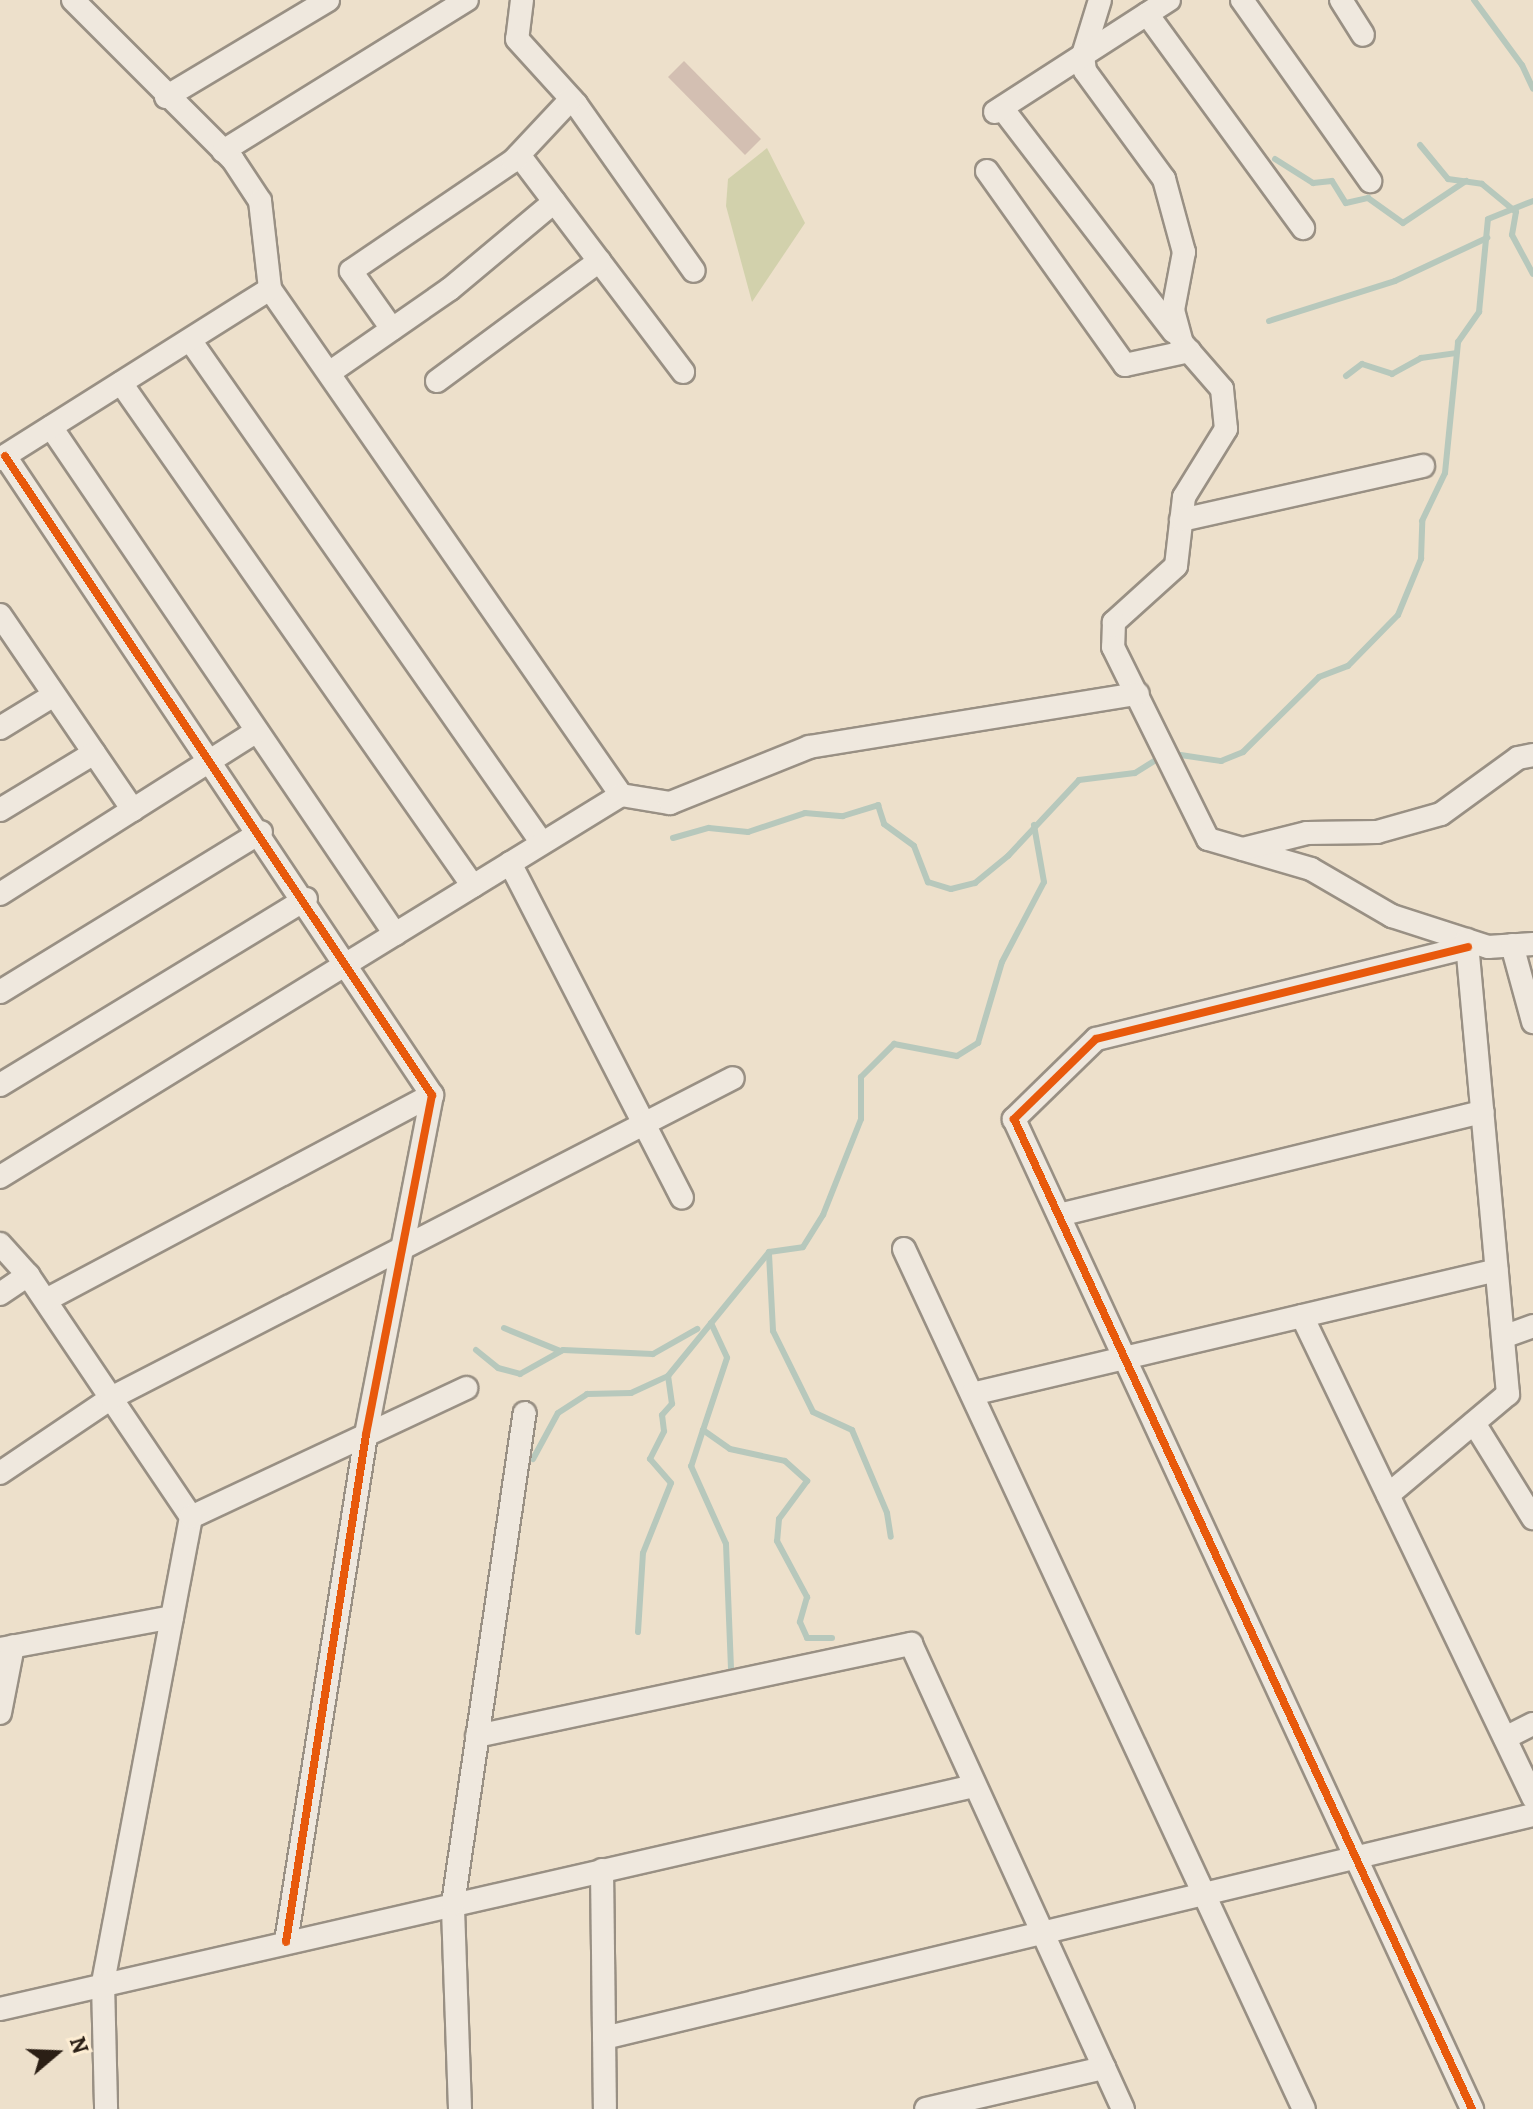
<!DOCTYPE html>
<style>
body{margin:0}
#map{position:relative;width:1533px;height:2109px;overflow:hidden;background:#ede0cb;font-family:Alegreya,serif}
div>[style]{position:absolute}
.green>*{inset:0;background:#d2d1ac}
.stream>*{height:6px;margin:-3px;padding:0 3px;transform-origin:3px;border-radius:3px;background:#b7c8bc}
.building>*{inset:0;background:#d3bfb2}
.roads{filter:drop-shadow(2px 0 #999084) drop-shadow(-2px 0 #999084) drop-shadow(0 2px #999084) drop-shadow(0 -2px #999084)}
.street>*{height:22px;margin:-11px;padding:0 11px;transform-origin:11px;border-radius:11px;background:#efe8de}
.cycleway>*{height:8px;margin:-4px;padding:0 4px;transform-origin:4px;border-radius:4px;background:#e8590c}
span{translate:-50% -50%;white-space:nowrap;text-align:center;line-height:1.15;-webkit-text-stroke:6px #fdedd3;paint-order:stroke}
.north{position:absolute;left:16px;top:2013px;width:80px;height:80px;-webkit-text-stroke:6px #fdedd3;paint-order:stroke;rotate:71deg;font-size:22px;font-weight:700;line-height:32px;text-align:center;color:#2b1f15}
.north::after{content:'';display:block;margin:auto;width:28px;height:36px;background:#2b1f15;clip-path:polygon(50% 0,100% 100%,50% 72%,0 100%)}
</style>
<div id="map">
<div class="green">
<div style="clip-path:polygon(767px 148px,805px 223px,752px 302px,726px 206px,728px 179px)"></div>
</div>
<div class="stream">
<div style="left:1474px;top:0;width:81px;rotate:53.6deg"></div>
<div style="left:1522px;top:65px;width:26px;rotate:65deg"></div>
<div style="left:1420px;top:145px;width:44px;rotate:50.5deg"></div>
<div style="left:1448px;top:179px;width:34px;rotate:8deg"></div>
<div style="left:1482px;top:184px;width:44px;rotate:39.5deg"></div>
<div style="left:1516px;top:212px;width:23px;rotate:100deg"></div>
<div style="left:1512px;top:235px;width:44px;rotate:61.7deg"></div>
<div style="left:1275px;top:159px;width:45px;rotate:32.3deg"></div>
<div style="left:1313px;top:183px;width:19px;rotate:-6deg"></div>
<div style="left:1332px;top:181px;width:26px;rotate:58deg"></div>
<div style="left:1346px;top:203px;width:23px;rotate:-13deg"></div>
<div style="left:1368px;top:198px;width:43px;rotate:35.5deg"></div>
<div style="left:1403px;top:223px;width:76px;rotate:-33.7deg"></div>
<div style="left:1269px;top:321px;width:132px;rotate:-17.6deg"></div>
<div style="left:1395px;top:281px;width:102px;rotate:-25.1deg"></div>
<div style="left:1346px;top:376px;width:20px;rotate:-37deg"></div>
<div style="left:1362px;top:364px;width:32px;rotate:18deg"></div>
<div style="left:1392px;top:374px;width:33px;rotate:-29deg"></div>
<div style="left:1421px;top:358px;width:35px;rotate:-8deg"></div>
<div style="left:1174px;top:754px;width:48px;rotate:8.5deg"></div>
<div style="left:1221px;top:761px;width:24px;rotate:-22deg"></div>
<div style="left:1243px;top:752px;width:107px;rotate:-44.6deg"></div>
<div style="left:1319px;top:677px;width:31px;rotate:-21deg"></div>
<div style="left:1348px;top:666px;width:71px;rotate:-45.6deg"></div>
<div style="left:1398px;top:615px;width:61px;rotate:-67.7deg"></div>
<div style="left:1421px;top:559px;width:38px;rotate:-88deg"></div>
<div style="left:1422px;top:521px;width:53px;rotate:-64.4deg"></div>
<div style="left:1445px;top:473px;width:132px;rotate:-84.3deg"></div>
<div style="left:1458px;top:342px;width:37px;rotate:-55deg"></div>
<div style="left:1479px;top:312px;width:93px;rotate:-84.5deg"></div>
<div style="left:1488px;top:219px;width:48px;rotate:-21.8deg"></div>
<div style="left:673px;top:838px;width:37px;rotate:-16deg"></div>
<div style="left:709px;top:828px;width:39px;rotate:6deg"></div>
<div style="left:748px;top:832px;width:60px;rotate:-18.4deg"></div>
<div style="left:805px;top:813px;width:38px;rotate:5deg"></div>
<div style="left:843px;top:816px;width:37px;rotate:-17deg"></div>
<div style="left:878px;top:805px;width:20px;rotate:72deg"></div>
<div style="left:884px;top:824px;width:37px;rotate:36deg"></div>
<div style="left:914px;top:846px;width:39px;rotate:69deg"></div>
<div style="left:928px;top:882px;width:24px;rotate:17deg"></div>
<div style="left:951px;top:889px;width:25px;rotate:-14deg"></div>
<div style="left:975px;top:883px;width:43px;rotate:-39.3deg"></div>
<div style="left:1008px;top:856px;width:104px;rotate:-46.9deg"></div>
<div style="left:1079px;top:780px;width:56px;rotate:-7.1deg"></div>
<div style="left:1135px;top:773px;width:34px;rotate:-32deg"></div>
<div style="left:769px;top:1254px;width:77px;rotate:87deg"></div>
<div style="left:773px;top:1331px;width:90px;rotate:63.7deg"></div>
<div style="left:813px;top:1412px;width:43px;rotate:24.8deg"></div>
<div style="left:852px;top:1430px;width:90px;rotate:67.1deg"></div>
<div style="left:887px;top:1513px;width:24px;rotate:81deg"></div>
<div style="left:711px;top:1323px;width:38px;rotate:65deg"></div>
<div style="left:727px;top:1358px;width:76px;rotate:108.4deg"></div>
<div style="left:703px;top:1430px;width:33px;rotate:35deg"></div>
<div style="left:730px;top:1449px;width:56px;rotate:12.3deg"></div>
<div style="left:785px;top:1461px;width:30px;rotate:42deg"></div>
<div style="left:807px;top:1481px;width:47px;rotate:126.4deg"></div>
<div style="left:779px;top:1519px;width:22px;rotate:95deg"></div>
<div style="left:777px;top:1541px;width:64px;rotate:61.8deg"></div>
<div style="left:807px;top:1597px;width:26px;rotate:106deg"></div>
<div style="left:800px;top:1622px;width:17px;rotate:66deg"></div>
<div style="left:807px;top:1638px;width:25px"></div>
<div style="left:504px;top:1328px;width:61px;rotate:22.3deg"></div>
<div style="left:476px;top:1350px;width:28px;rotate:39deg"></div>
<div style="left:498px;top:1368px;width:23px;rotate:15deg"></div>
<div style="left:520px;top:1374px;width:49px;rotate:-29.2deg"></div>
<div style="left:563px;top:1350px;width:90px;rotate:2.5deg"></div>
<div style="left:653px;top:1354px;width:51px;rotate:-29.6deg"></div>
<div style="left:703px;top:1430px;width:38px;rotate:108deg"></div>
<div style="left:691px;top:1466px;width:85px;rotate:65.8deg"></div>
<div style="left:726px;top:1544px;width:125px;rotate:87.7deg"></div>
<div style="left:533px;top:1459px;width:52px;rotate:-61.5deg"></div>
<div style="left:558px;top:1413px;width:35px;rotate:-33deg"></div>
<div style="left:587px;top:1394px;width:44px;rotate:-1.3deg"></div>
<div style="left:631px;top:1393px;width:41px;rotate:-24.7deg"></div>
<div style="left:638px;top:1632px;width:79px;rotate:-86.4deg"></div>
<div style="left:643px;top:1553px;width:75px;rotate:-68.2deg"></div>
<div style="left:671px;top:1483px;width:32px;rotate:-131deg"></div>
<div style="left:650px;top:1459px;width:31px;rotate:-63deg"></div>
<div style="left:664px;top:1431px;width:16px;rotate:-97deg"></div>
<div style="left:662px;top:1415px;width:15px;rotate:-48deg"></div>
<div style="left:672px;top:1404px;width:28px;rotate:-98deg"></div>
<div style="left:668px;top:1376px;width:160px;rotate:-50.8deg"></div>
<div style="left:769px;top:1252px;width:34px;rotate:-8deg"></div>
<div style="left:803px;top:1247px;width:38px;rotate:-58deg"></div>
<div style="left:823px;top:1215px;width:103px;rotate:-68.4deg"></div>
<div style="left:861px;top:1119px;width:42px;rotate:-90deg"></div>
<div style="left:861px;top:1077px;width:47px;rotate:-45deg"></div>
<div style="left:894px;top:1044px;width:64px;rotate:10.8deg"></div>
<div style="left:957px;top:1056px;width:25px;rotate:-32deg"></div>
<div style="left:978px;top:1043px;width:84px;rotate:-73.5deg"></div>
<div style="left:1002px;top:962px;width:90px;rotate:-62.3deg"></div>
<div style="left:1044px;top:882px;width:58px;rotate:-100deg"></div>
</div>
<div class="building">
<div style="clip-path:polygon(684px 61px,761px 139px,745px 155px,668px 77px)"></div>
</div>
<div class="roads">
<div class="street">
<div style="left:73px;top:0;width:226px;rotate:45deg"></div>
<div style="left:233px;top:160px;width:49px;rotate:56.6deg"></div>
<div style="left:260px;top:201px;width:89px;rotate:83.5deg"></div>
<div style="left:270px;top:289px;width:616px;rotate:55.25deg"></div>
<div style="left:522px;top:0;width:39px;rotate:97deg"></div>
<div style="left:517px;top:39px;width:88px;rotate:47.8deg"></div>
<div style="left:576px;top:104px;width:204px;rotate:54.8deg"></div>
<div style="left:1100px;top:0;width:58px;rotate:107.2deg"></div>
<div style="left:1083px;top:55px;width:16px;rotate:83deg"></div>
<div style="left:1085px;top:71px;width:134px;rotate:53.8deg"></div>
<div style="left:1164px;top:179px;width:76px;rotate:74.7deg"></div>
<div style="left:1184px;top:252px;width:59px;rotate:100.7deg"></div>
<div style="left:1173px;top:310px;width:34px;rotate:75deg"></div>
<div style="left:1182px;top:343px;width:61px;rotate:49deg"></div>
<div style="left:1222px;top:389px;width:40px;rotate:84.3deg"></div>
<div style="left:1226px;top:429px;width:80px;rotate:121.7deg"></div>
<div style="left:1184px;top:497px;width:69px;rotate:96.6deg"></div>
<div style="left:1176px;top:566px;width:84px;rotate:137.9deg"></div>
<div style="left:1114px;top:622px;width:25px;rotate:92deg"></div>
<div style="left:1113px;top:647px;width:214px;rotate:63.7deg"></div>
<div style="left:1208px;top:839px;width:107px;rotate:16.2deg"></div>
<div style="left:1311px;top:869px;width:94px;rotate:30.1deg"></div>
<div style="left:1392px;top:916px;width:101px;rotate:17.9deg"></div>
<div style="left:1488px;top:947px;width:45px;rotate:-3.8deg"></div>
<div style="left:1242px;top:0;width:222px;rotate:54.7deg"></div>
<div style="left:1341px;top:0;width:41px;rotate:57.8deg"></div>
<div style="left:1147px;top:14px;width:265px;rotate:53.9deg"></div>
<div style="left:166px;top:97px;width:189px;rotate:-30.9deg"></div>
<div style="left:1002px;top:108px;width:282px;rotate:52.5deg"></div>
<div style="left:995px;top:112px;width:207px;rotate:-32.8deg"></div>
<div style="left:223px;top:151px;width:287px;rotate:-31.8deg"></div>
<div style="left:519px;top:155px;width:272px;rotate:52.9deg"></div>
<div style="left:987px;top:171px;width:238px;rotate:54.6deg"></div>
<div style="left:1125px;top:365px;width:66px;rotate:-12.3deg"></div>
<div style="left:392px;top:329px;width:71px;rotate:-125.3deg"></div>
<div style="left:351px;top:271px;width:196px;rotate:-34.2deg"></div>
<div style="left:513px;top:161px;width:85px;rotate:-46.9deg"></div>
<div style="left:190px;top:340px;width:614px;rotate:55.02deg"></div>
<div style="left:329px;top:373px;width:147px;rotate:-34.8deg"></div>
<div style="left:450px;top:289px;width:136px;rotate:-39.9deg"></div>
<div style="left:437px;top:381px;width:202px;rotate:-36.5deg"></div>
<div style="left:121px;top:383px;width:614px;rotate:55.02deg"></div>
<div style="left:51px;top:427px;width:613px;rotate:55.84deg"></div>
<div style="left:5px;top:456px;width:769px;rotate:56.25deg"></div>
<div style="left:432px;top:1095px;width:346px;rotate:101deg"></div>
<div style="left:366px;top:1435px;width:513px;rotate:98.97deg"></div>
<div style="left:0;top:459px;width:319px;rotate:-32.2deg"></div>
<div style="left:1181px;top:520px;width:248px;rotate:-12.6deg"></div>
<div style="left:0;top:615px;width:236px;rotate:55.7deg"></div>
<div style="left:0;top:728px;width:63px;rotate:-31.4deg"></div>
<div style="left:0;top:810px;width:110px;rotate:-31.2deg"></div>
<div style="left:1243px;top:849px;width:66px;rotate:-14deg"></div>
<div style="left:1307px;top:833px;width:70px;rotate:-0.8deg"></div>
<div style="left:1377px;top:832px;width:66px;rotate:-15.7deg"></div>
<div style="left:1441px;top:814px;width:95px;rotate:-36deg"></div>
<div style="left:1518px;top:758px;width:15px;rotate:-11deg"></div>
<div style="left:510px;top:863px;width:376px;rotate:62.8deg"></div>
<div style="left:0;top:894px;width:304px;rotate:-32.4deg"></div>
<div style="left:1512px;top:945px;width:80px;rotate:74.7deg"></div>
<div style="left:1468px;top:947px;width:383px;rotate:166.1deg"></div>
<div style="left:1096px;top:1039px;width:115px;rotate:135.7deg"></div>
<div style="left:1014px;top:1119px;width:1091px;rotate:65.17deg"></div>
<div style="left:0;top:992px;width:306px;rotate:-31.5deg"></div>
<div style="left:0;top:1085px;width:358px;rotate:-31.3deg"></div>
<div style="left:0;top:1177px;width:729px;rotate:-31.6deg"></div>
<div style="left:621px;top:795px;width:50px;rotate:9.3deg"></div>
<div style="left:670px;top:803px;width:150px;rotate:-21.9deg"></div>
<div style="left:809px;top:747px;width:333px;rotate:-9.2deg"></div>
<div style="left:1059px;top:1215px;width:436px;rotate:-13.7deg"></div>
<div style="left:0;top:1244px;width:42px;rotate:47.9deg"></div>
<div style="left:28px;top:1275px;width:292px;rotate:56deg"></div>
<div style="left:191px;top:1517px;width:474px;rotate:100.7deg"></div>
<div style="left:103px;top:1983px;width:126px;rotate:88.6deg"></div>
<div style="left:904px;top:1249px;width:948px;rotate:65.06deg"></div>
<div style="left:0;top:1294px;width:34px;rotate:-34deg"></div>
<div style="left:46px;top:1300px;width:437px;rotate:-28deg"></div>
<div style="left:1302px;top:1316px;width:534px;rotate:64.35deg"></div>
<div style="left:1503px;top:1337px;width:32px;rotate:-20deg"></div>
<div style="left:972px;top:1394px;width:539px;rotate:-13.29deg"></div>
<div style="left:1474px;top:1423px;width:112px;rotate:58.2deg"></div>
<div style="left:0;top:1473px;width:134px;rotate:-34deg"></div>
<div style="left:111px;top:1398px;width:699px;rotate:-27.22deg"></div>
<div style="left:1388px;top:1495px;width:157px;rotate:-40.1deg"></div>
<div style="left:1508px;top:1394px;width:456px;rotate:-95.2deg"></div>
<div style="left:191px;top:1517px;width:304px;rotate:-25.1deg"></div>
<div style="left:0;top:1649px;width:175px;rotate:-10.5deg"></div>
<div style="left:0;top:1713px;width:68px;rotate:-79deg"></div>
<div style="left:477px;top:1736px;width:444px;rotate:-12deg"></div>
<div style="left:911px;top:1644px;width:511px;rotate:65.49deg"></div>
<div style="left:1505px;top:1738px;width:31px;rotate:-27deg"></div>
<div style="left:602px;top:1870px;width:239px;rotate:89.3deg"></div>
<div style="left:0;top:2009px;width:999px;rotate:-12.9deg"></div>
<div style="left:604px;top:2038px;width:955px;rotate:-13.5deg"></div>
<div style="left:460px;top:2109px;width:205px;rotate:-92deg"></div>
<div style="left:453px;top:1904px;width:496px;rotate:-81.7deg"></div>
<div style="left:926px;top:2109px;width:183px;rotate:-13deg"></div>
</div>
</div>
<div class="cycleway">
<div style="left:5px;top:456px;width:769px;rotate:56.25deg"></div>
<div style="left:432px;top:1095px;width:346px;rotate:101deg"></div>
<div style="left:366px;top:1435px;width:513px;rotate:98.97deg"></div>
<div style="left:1468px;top:947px;width:383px;rotate:166.1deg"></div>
<div style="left:1096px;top:1039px;width:115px;rotate:135.7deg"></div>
<div style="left:1014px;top:1119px;width:1091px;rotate:65.17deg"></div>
</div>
<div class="north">N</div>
</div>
